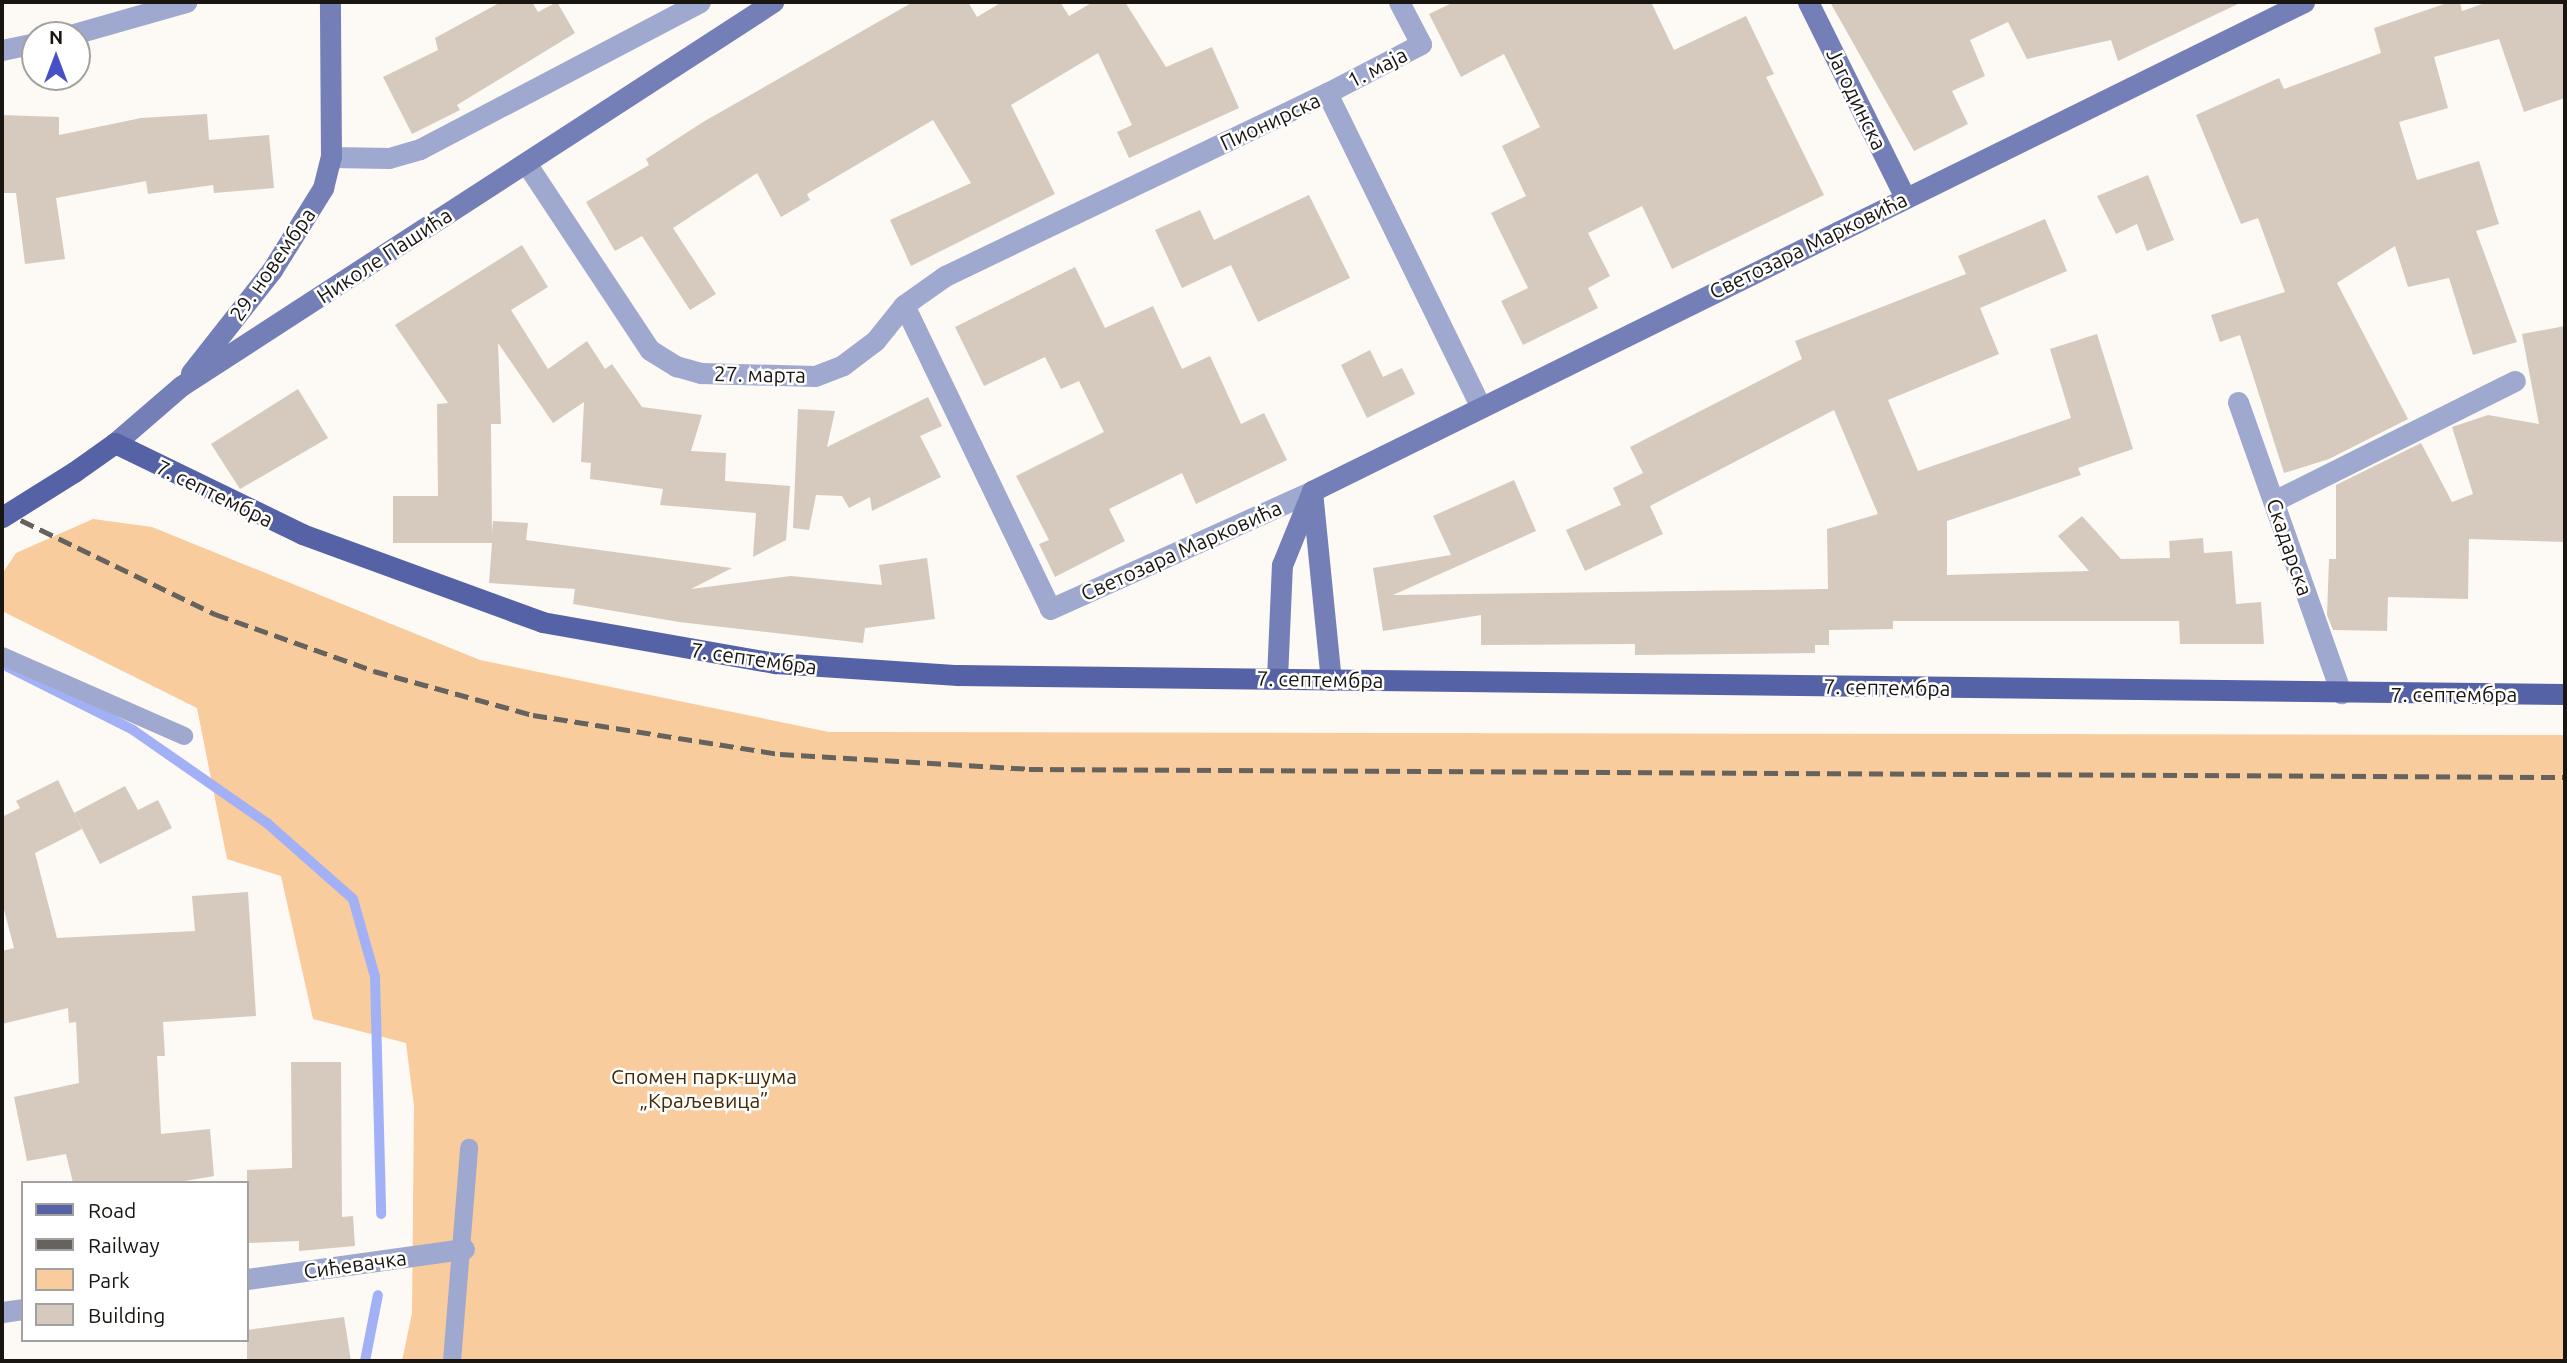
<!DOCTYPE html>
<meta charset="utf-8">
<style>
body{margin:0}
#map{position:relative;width:2567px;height:1363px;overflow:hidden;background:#fdf9f4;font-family:Ubuntu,sans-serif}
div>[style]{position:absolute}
.green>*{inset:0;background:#f8cc9d}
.stream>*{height:10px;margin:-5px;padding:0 5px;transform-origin:5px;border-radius:5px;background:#a2b0f6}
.building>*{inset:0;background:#d6cabe}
.lane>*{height:18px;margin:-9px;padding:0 9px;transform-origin:9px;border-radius:9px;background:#9fa8ce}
.street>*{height:21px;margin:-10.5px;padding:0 10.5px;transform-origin:10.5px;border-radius:10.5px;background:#9fa8ce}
.secondary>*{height:21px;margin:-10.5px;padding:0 10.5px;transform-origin:10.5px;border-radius:10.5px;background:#747fb7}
.primary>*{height:21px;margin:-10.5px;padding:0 10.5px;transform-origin:10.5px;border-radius:10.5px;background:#5662a6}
.rail>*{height:5px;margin-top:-2.5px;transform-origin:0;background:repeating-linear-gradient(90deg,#66625d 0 14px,transparent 0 21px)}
.primary-bridge>*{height:21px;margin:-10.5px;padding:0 10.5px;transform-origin:10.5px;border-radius:10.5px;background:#5662a6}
span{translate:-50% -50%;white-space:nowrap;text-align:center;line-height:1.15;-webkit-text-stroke:5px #fff;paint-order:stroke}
.street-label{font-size:21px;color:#191510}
.park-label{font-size:21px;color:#432804}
.frame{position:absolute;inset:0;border:4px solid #191510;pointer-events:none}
.legend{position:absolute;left:21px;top:1181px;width:228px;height:161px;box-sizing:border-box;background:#fff;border:2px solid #a3a19f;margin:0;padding:9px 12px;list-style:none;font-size:21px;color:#191510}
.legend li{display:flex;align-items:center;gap:14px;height:35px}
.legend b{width:35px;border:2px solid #a3a19f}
.north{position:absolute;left:21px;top:21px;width:70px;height:70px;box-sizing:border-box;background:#fff;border:2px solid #a3a19f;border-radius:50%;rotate:0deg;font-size:19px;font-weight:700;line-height:28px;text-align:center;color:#191510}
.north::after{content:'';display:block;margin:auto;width:24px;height:32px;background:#4850c5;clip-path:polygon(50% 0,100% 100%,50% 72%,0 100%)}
</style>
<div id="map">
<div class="green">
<div style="clip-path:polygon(93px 519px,152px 527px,480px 660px,829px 732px,2565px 735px,2565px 1361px,402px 1361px,412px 1313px,414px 1106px,406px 1043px,313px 1019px,281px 876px,227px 859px,197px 708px,2px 611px,2px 574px,16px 553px)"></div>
</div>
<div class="stream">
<div style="left:8px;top:667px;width:140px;rotate:26.7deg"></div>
<div style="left:133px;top:730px;width:165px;rotate:34.8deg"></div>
<div style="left:268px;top:824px;width:113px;rotate:41.4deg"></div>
<div style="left:353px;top:899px;width:81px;rotate:74.2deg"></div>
<div style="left:375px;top:977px;width:237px;rotate:88.5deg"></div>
<div style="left:365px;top:1361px;width:67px;rotate:-78.9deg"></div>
</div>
<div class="building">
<div style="clip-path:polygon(501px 2px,532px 2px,538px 12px,557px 2px,575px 33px,457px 105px,460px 110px,412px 134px,383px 77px,438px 50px,435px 38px)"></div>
<div style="clip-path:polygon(913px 2px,968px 2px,977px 17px,1002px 2px,1060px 2px,1069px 16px,1093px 2px,1125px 2px,1166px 67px,1212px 47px,1239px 108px,1129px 158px,1117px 132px,1132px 125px,1098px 53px,1011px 105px,1055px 194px,911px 266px,890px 220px,971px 183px,933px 120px,807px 194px,810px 200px,781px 217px,757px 173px,673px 228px,716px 294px,690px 310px,642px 236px,615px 251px,586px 202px,649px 165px,646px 159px,703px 122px)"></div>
<div style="clip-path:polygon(1454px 2px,1651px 2px,1674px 50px,1746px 16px,1774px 74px,1766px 77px,1824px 195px,1672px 269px,1642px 206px,1588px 233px,1610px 276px,1588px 288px,1598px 308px,1523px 345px,1501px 301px,1528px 288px,1491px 213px,1526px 196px,1502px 146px,1540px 127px,1504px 54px,1461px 77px,1429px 14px)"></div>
<div style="clip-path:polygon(1830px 2px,2242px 2px,2118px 61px,2111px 40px,2027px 59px,2008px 22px,1970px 40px,1985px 76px,1952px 91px,1968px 124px,1914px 151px)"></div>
<div style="clip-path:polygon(2450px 2px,2460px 2px,2462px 11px,2488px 2px,2565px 2px,2565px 98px,2524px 112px,2499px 39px,2434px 57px,2448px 108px,2399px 122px,2417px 180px,2479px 161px,2499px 224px,2476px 231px,2517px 342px,2473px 355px,2449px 278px,2408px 287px,2395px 246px,2337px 283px,2408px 419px,2329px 459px,2284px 473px,2240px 335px,2220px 342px,2211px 315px,2285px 292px,2258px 218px,2241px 224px,2196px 115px,2279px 78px,2284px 89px,2381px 53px,2374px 28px)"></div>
<div style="clip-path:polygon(207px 114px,209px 140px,269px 135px,274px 188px,214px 193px,213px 185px,148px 194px,146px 181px,56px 198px,65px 259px,25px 264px,16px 193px,2px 193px,2px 115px,59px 117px,59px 135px,141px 118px)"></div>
<div style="clip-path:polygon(2148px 175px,2174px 240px,2147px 251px,2137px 224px,2116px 234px,2097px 196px)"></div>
<div style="clip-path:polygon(1309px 195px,1350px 278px,1258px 322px,1231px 265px,1182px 288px,1155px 230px,1200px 210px,1214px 240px)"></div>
<div style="clip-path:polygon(2045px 219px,2067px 271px,1980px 308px,1999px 354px,1888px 400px,1918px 471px,2071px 418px,2050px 349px,2097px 334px,2133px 449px,2078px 468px,2081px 475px,1947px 521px,1947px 575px,2089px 571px,2058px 536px,2082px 516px,2121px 559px,2170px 558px,2169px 541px,2203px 538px,2204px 553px,2232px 551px,2236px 604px,2261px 602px,2264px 644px,2180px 644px,2179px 621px,1893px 621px,1893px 629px,1829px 630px,1829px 645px,1815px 645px,1815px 653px,1635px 655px,1635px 644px,1481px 645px,1481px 615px,1383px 631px,1373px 568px,1451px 555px,1433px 516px,1514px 480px,1536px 531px,1393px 595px,1828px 589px,1827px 529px,1878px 514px,1834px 410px,1650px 506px,1663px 534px,1585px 571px,1566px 530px,1621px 505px,1613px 488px,1643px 473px,1630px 447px,1802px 359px,1795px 341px,1966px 274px,1958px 256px)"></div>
<div style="clip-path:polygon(522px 245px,548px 287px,511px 310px,548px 369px,587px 341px,605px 369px,612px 364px,642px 407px,702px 415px,691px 451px,726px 453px,725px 481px,790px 486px,786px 540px,753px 557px,756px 513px,660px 505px,663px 489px,590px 479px,591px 463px,581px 462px,584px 402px,553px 423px,498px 343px,501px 424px,491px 424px,492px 533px,493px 521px,528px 523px,526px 540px,732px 568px,691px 589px,791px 576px,882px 585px,879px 565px,927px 558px,935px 619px,865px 628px,863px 643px,679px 622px,573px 604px,575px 589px,489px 583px,492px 543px,393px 543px,393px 496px,438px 496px,437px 404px,448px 403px,395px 325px)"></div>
<div style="clip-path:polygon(1075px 267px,1105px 328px,1153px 306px,1182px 369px,1210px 356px,1241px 424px,1264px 413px,1287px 460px,1196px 504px,1182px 473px,1109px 509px,1125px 541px,1055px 577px,1039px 544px,1049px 540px,1016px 476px,1104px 432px,1079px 381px,1061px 389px,1045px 357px,984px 386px,955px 327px)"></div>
<div style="clip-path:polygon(2565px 326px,2565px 542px,2469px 539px,2468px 599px,2388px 597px,2387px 631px,2333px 630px,2327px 615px,2329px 559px,2336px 559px,2336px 485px,2421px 443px,2452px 502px,2473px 494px,2452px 427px,2488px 415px,2539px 424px,2522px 334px)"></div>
<div style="clip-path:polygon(1370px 350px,1383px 377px,1402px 368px,1415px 394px,1367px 418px,1341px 365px)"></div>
<div style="clip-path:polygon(298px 389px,328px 438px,240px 489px,211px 444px)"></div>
<div style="clip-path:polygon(928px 397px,942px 426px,920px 436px,941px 477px,872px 511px,870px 497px,849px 508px,842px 496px,816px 495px,809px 530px,793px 528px,798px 409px,835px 411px,827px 447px)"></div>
<div style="clip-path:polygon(58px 780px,82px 829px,35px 853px,57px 938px,195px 931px,192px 896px,248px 892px,256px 1016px,163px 1022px,165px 1056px,157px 1056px,161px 1134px,210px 1129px,214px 1176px,173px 1183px,73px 1183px,66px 1154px,27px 1161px,14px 1097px,79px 1083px,76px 1022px,69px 1023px,68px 1008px,2px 1024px,2px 951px,14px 948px,2px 902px,2px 817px,20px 808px,16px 801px)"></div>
<div style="clip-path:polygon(125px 786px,138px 810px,158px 800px,172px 828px,100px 864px,74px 813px)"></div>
<div style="clip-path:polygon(291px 1062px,341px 1062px,342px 1217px,353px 1216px,355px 1246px,299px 1251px,299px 1241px,247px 1243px,247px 1170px,292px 1168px)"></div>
<div style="clip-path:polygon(344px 1317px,351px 1361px,247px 1361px,247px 1330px)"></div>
</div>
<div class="lane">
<div style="left:2px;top:656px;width:199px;rotate:23.7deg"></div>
<div style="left:452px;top:1361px;width:214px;rotate:-85.4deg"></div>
</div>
<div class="street">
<div style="left:70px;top:35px;width:121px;rotate:-15.9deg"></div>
<div style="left:2px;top:50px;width:34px;rotate:-12deg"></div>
<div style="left:1327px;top:93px;width:106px;rotate:-27.5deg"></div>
<div style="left:1421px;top:44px;width:47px;rotate:-117.6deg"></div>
<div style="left:331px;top:157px;width:58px;rotate:1deg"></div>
<div style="left:389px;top:158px;width:32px;rotate:-16deg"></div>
<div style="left:420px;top:149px;width:316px;rotate:-27.7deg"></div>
<div style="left:526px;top:163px;width:224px;rotate:56.5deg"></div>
<div style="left:650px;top:350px;width:31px;rotate:32deg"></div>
<div style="left:676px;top:366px;width:26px;rotate:16deg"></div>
<div style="left:701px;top:373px;width:114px;rotate:1.5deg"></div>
<div style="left:815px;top:376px;width:30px;rotate:-21deg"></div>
<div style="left:843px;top:365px;width:40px;rotate:-37deg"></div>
<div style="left:875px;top:341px;width:46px;rotate:-51.1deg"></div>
<div style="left:904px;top:305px;width:50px;rotate:-35.3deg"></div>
<div style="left:945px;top:276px;width:424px;rotate:-25.6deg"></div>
<div style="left:1327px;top:93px;width:348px;rotate:63.9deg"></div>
<div style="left:904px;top:305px;width:337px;rotate:64.3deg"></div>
<div style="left:1050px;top:609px;width:287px;rotate:-24.2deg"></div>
<div style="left:2238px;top:402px;width:309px;rotate:70.5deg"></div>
<div style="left:2274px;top:501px;width:269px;rotate:-26.5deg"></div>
<div style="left:247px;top:1279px;width:219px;rotate:-7.9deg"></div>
<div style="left:2px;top:1312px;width:21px;rotate:-8deg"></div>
</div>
<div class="secondary">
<div style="left:1808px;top:2px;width:218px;rotate:63.6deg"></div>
<div style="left:191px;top:373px;width:131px;rotate:-51.8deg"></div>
<div style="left:272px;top:270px;width:97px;rotate:-58.1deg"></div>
<div style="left:323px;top:188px;width:32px;rotate:-76deg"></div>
<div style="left:331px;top:157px;width:155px;rotate:-90.4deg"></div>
<div style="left:115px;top:443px;width:87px;rotate:-40.8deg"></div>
<div style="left:181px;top:386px;width:706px;rotate:-32.97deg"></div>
<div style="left:1312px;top:491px;width:190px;rotate:84.3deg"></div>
<div style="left:1277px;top:678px;width:113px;rotate:-87.5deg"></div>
<div style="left:1282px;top:565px;width:80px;rotate:-67.9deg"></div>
<div style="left:1312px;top:491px;width:1106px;rotate:-26.24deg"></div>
</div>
<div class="primary">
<div style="left:74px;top:472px;width:50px;rotate:-35.3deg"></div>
<div style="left:115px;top:443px;width:208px;rotate:25.9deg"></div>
<div style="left:302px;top:534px;width:256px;rotate:20.1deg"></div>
<div style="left:542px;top:622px;width:237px;rotate:10deg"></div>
<div style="left:775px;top:663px;width:183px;rotate:3.8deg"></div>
<div style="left:958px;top:675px;width:1607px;rotate:0.68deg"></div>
</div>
<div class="rail">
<div style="left:2px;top:511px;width:237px;rotate:25.8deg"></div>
<div style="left:215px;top:614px;width:169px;rotate:19.7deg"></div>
<div style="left:374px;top:671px;width:165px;rotate:15.5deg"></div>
<div style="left:533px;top:715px;width:250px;rotate:9deg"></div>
<div style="left:780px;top:754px;width:249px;rotate:3.4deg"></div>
<div style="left:1029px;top:769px;width:1536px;rotate:0.3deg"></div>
</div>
<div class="primary-bridge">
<div style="left:2px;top:517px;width:85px;rotate:-32deg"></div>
</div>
<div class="street-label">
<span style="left:1377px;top:67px;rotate:-27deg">1. маја</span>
<span style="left:1857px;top:99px;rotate:64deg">Јагодинска</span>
<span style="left:1270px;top:121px;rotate:-25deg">Пионирска</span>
<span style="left:1808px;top:245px;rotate:-26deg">Светозара Марковића</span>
<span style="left:384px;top:255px;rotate:-33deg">Николе Пашића</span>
<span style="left:272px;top:264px;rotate:-55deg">29. новембра</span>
<span style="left:760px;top:374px;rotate:1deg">27. марта</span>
<span style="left:215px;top:493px;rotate:26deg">7. септембра</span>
<span style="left:2290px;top:547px;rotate:71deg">Скадарска</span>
<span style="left:1181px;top:550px;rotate:-24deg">Светозара Марковића</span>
<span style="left:754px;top:658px;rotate:8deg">7. септембра</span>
<span style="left:1320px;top:679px;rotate:1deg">7. септембра</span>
<span style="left:1887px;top:687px;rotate:1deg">7. септембра</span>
<span style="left:2454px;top:694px">7. септембра</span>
<span style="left:355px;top:1264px;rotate:-8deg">Сићевачка</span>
</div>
<div class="park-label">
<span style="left:704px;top:1088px">Спомен парк-шума<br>„Краљевица”</span>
</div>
<div class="frame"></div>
<ul class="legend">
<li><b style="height:9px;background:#5662a6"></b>Road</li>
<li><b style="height:9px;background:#66625d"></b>Railway</li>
<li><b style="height:19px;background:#f8cc9d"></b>Park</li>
<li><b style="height:19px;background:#d6cabe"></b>Building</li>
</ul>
<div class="north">N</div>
</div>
